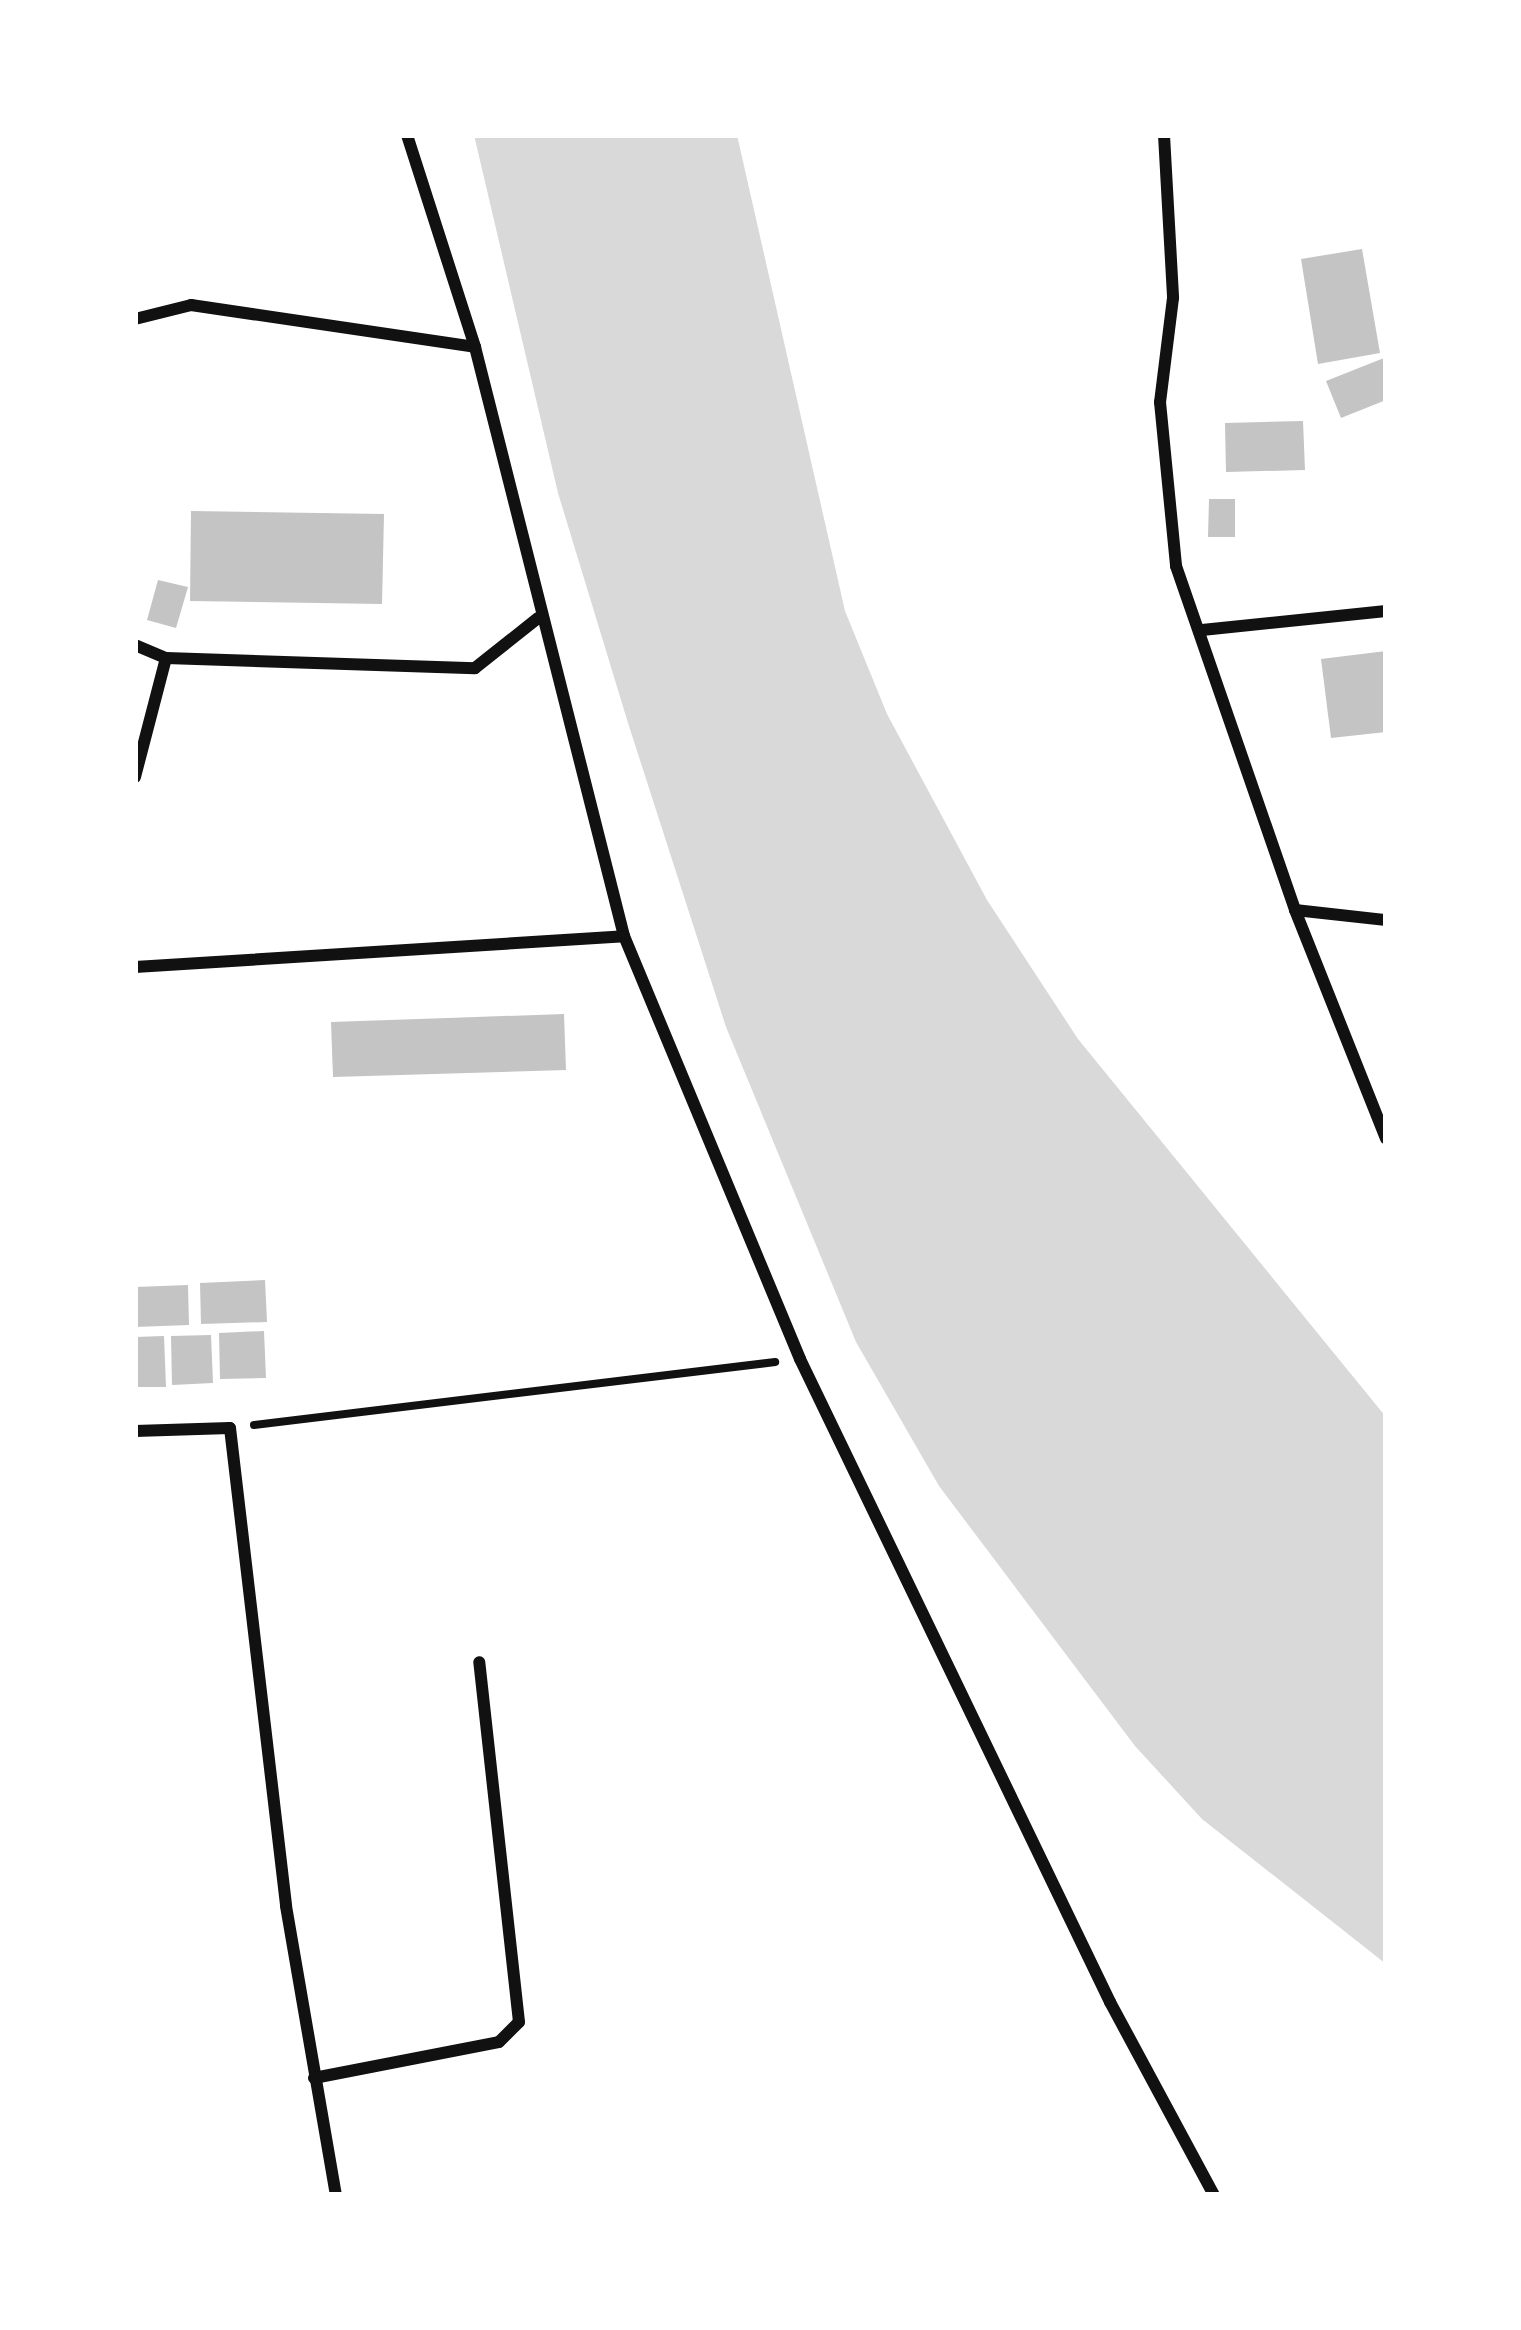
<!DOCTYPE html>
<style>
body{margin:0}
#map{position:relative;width:1521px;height:2330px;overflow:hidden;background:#fff;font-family:"IBM Plex Sans",sans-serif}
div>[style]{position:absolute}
.water>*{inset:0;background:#d9d9d9}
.building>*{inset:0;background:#c4c4c4}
.path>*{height:8px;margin:-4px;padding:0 4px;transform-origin:4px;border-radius:4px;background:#111}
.minor>*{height:12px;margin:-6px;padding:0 6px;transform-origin:6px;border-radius:6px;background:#111}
span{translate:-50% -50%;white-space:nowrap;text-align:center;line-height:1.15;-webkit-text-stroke:12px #fff;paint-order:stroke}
.frame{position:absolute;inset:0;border:138px solid #fff;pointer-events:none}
</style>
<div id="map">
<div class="water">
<div style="clip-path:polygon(474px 135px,737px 135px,845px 611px,887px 714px,987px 900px,1078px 1039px,1386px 1417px,1386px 1964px,1202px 1819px,1135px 1746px,939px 1486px,856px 1342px,726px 1027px,628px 723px,558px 493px)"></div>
</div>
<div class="building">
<div style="clip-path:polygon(1362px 249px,1380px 353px,1318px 364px,1301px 259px)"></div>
<div style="clip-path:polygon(1384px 358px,1386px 400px,1341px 418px,1326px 381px)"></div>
<div style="clip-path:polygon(1303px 421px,1305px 470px,1226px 472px,1225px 423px)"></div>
<div style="clip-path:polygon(1209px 499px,1235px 499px,1235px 537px,1208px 537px)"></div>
<div style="clip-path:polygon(191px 511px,384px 514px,382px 604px,190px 601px)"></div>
<div style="clip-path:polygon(158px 580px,188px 587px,176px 628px,147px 620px)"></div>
<div style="clip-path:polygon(1386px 651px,1386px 732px,1331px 738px,1321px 659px)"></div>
<div style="clip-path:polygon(564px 1014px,566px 1070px,333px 1077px,331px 1022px)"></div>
<div style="clip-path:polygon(265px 1280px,267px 1322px,201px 1324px,200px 1283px)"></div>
<div style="clip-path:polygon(188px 1285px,189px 1325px,135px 1327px,135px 1287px)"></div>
<div style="clip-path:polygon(264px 1331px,266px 1378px,220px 1379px,219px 1333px)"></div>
<div style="clip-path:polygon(211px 1335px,213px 1383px,172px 1385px,171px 1336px)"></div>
<div style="clip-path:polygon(164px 1336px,166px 1387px,135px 1387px,135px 1337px)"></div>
</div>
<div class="path">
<div style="left:254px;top:1425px;width:525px;rotate:-6.89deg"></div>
</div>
<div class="minor">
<div style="left:407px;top:135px;width:223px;rotate:72.2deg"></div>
<div style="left:475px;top:347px;width:608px;rotate:75.8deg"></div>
<div style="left:624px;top:936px;width:458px;rotate:67.4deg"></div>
<div style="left:800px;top:1359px;width:714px;rotate:64.26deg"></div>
<div style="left:1110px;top:2002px;width:219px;rotate:61.7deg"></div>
<div style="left:1164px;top:135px;width:163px;rotate:86.8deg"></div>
<div style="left:1173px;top:298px;width:105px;rotate:97.1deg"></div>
<div style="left:1160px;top:402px;width:165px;rotate:84.4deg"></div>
<div style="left:1176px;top:566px;width:364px;rotate:70.9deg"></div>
<div style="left:1295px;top:910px;width:246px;rotate:68.3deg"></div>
<div style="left:135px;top:319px;width:58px;rotate:-14deg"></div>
<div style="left:191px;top:305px;width:287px;rotate:8.4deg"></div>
<div style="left:1202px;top:630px;width:185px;rotate:-5.9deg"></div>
<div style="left:135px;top:645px;width:34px;rotate:23deg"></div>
<div style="left:166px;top:658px;width:123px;rotate:104.6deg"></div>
<div style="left:166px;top:658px;width:309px;rotate:1.9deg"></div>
<div style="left:475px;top:668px;width:80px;rotate:-38.4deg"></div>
<div style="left:1295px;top:910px;width:92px;rotate:6.3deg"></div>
<div style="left:135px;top:967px;width:490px;rotate:-3.6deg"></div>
<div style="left:135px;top:1431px;width:95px;rotate:-1.8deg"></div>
<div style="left:230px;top:1428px;width:481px;rotate:83.3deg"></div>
<div style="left:286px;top:1906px;width:293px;rotate:80.2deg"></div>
<div style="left:314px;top:2078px;width:188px;rotate:-11deg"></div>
<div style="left:499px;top:2042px;width:28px;rotate:-45deg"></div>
<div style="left:519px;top:2022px;width:362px;rotate:-96.3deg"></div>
</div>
<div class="frame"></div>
</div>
